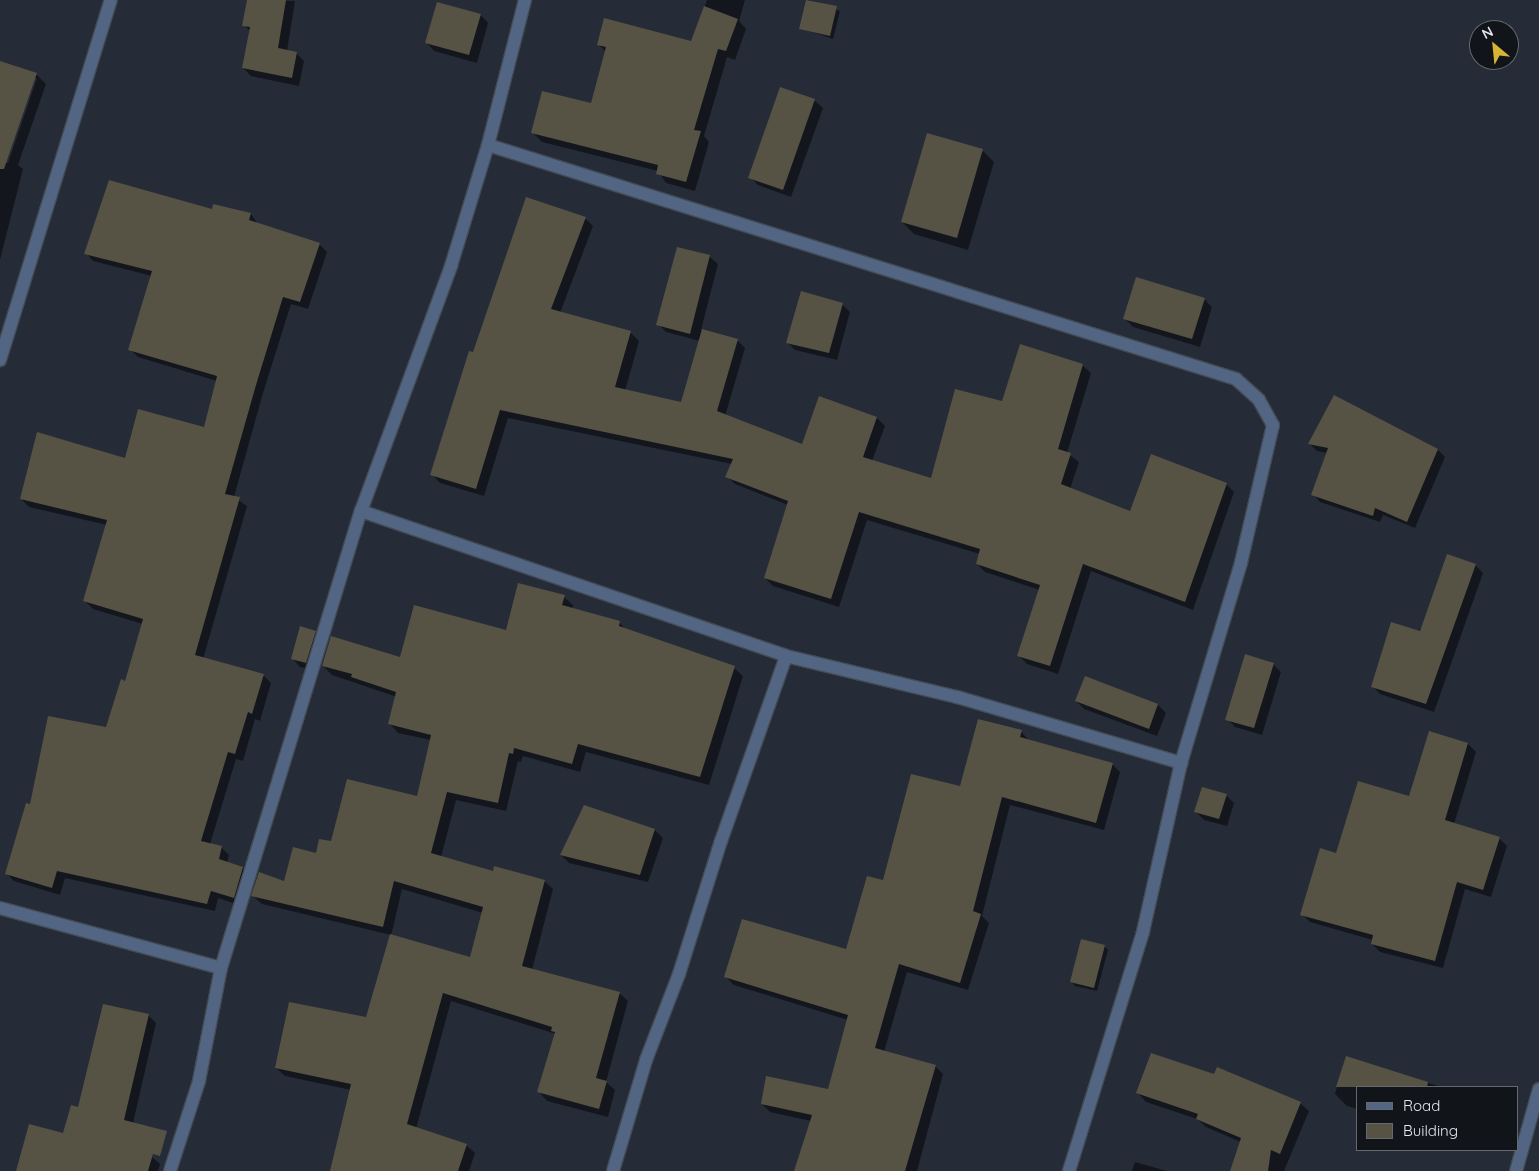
<!DOCTYPE html>
<style>
body{margin:0}
#map{position:relative;width:1539px;height:1171px;overflow:hidden;background:#252c37;font-family:Quicksand,sans-serif}
div>[style]{position:absolute}
.shadow>*{inset:0;background:#0007}
.building>*{inset:0;background:#565244}
.roads{filter:drop-shadow(1px 0 #434a54) drop-shadow(-1px 0 #434a54) drop-shadow(0 1px #434a54) drop-shadow(0 -1px #434a54)}
.minor>*{height:12px;margin:-6px;padding:0 6px;transform-origin:6px;border-radius:6px;background:#526582}
span{translate:-50% -50%;white-space:nowrap;text-align:center;line-height:1.15;-webkit-text-stroke:4px #111419;paint-order:stroke}
.legend{position:absolute;left:1356px;top:1086px;width:162px;height:65px;box-sizing:border-box;background:#111419;border:1px solid #65696f;margin:0;padding:6px 9px;list-style:none;font-size:15px;color:#e3e8ef}
.legend li{display:flex;align-items:center;gap:10px;height:25px}
.legend b{width:25px;border:1px solid #65696f}
.north{position:absolute;left:1469px;top:20px;width:50px;height:50px;box-sizing:border-box;background:#111419;border:1px solid #65696f;border-radius:50%;rotate:332deg;font-size:14px;font-weight:700;line-height:20px;text-align:center;color:#e3e8ef}
.north::after{content:'';display:block;margin:auto;width:18px;height:22px;background:#d8b434;clip-path:polygon(50% 0,100% 100%,50% 72%,0 100%)}
</style>
<div id="map">
<div class="shadow">
<div style="clip-path:polygon(248px 0,295px 1px,287px 51px,296px 53px,304px 61px,299px 86px,251px 76px,243px 68px,251px 32px,244px 25px)"></div>
<div style="clip-path:polygon(707px 0,745px 0,739px 21px,746px 29px,735px 60px,727px 57px,704px 136px,709px 142px,695px 191px,666px 183px,658px 171px,542px 142px,533px 133px,592px 104px,606px 52px,598px 44px,691px 42px)"></div>
<div style="clip-path:polygon(808px 0,840px 11px,833px 39px,800px 28px)"></div>
<div style="clip-path:polygon(481px 15px,488px 23px,477px 63px,434px 51px,427px 43px)"></div>
<div style="clip-path:polygon(evenodd,0 63px,37px 75px,46px 84px,18px 165px,23px 169px,0 260px,0 63px,34px 78px,37px 78px,8px 163px,5px 163px,34px 78px)"></div>
<div style="clip-path:polygon(781px 88px,815px 101px,823px 108px,791px 197px,758px 185px,750px 177px)"></div>
<div style="clip-path:polygon(982px 150px,994px 162px,968px 250px,914px 234px,902px 222px)"></div>
<div style="clip-path:polygon(214px 205px,251px 214px,258px 224px,319px 244px,327px 252px,308px 309px,291px 304px,263px 393px,234px 497px,247px 506px,203px 659px,263px 675px,271px 683px,260px 721px,255px 719px,243px 761px,236px 759px,210px 844px,221px 847px,229px 855px,227px 863px,243px 868px,251px 876px,242px 906px,218px 898px,215px 911px,65px 878px,60px 895px,14px 881px,6px 873px,30px 806px,107px 729px,126px 682px,143px 624px,93px 609px,85px 601px,107px 525px,29px 507px,21px 499px,205px 428px,217px 381px,138px 357px,130px 349px,152px 276px,93px 261px,86px 253px,213px 211px)"></div>
<div style="clip-path:polygon(585px 218px,593px 226px,560px 313px,631px 333px,639px 341px,625px 391px,682px 404px,700px 341px,666px 332px,658px 324px,677px 248px,710px 257px,718px 264px,701px 330px,737px 340px,745px 348px,725px 416px,802px 446px,820px 398px,877px 418px,885px 426px,872px 461px,932px 480px,1003px 402px,1082px 365px,1091px 373px,1067px 453px,1079px 462px,1070px 489px,1130px 513px,1226px 484px,1234px 492px,1193px 610px,1091px 571px,1058px 674px,1027px 664px,1019px 656px,1040px 590px,985px 572px,977px 564px,980px 554px,867px 520px,839px 607px,773px 586px,765px 578px,788px 505px,735px 484px,727px 476px,732px 464px,508px 418px,484px 496px,440px 483px,432px 474px,474px 354px)"></div>
<div style="clip-path:polygon(1204px 299px,1212px 307px,1200px 347px,1133px 327px,1125px 319px)"></div>
<div style="clip-path:polygon(842px 304px,850px 312px,837px 360px,795px 350px,787px 342px)"></div>
<div style="clip-path:polygon(1310px 444px,1438px 450px,1445px 457px,1415px 528px,1383px 515px,1380px 522px,1320px 502px,1313px 494px,1327px 453px,1317px 451px)"></div>
<div style="clip-path:polygon(1475px 565px,1483px 573px,1434px 712px,1380px 694px,1372px 686px)"></div>
<div style="clip-path:polygon(evenodd,564px 597px,573px 605px,572px 609px,619px 622px,626px 630px,734px 668px,743px 676px,709px 785px,586px 752px,580px 772px,523px 756px,521px 762px,518px 761px,506px 811px,456px 800px,441px 857px,494px 872px,544px 881px,553px 889px,532px 970px,619px 993px,628px 1001px,606px 1082px,615px 1090px,608px 1117px,547px 1101px,539px 1092px,556px 1034px,451px 1001px,416px 1129px,466px 1145px,475px 1153px,469px 1171px,332px 1171px,351px 1090px,285px 1076px,276px 1068px,367px 1019px,391px 935px,262px 904px,253px 896px,285px 882px,332px 843px,418px 797px,431px 740px,398px 733px,390px 724px,397px 697px,332px 675px,323px 666px,401px 659px,507px 631px,564px 597px,402px 889px,483px 913px,471px 958px,391px 936px,402px 889px)"></div>
<div style="clip-path:polygon(315px 632px,323px 640px,314px 670px,300px 667px,293px 659px)"></div>
<div style="clip-path:polygon(1273px 664px,1281px 672px,1262px 735px,1235px 727px,1227px 719px)"></div>
<div style="clip-path:polygon(1085px 677px,1158px 705px,1166px 713px,1157px 736px,1084px 709px,1076px 701px)"></div>
<div style="clip-path:polygon(1021px 731px,1029px 741px,1112px 764px,1120px 772px,1104px 830px,1010px 805px,982px 916px,989px 923px,968px 990px,907px 972px,884px 1052px,935px 1066px,943px 1074px,917px 1171px,795px 1171px,811px 1121px,770px 1112px,762px 1104px,829px 1091px,848px 1020px,734px 985px,725px 976px,847px 951px,884px 882px,960px 788px)"></div>
<div style="clip-path:polygon(1430px 733px,1468px 744px,1476px 752px,1454px 824px,1499px 838px,1507px 846px,1491px 897px,1465px 889px,1443px 968px,1380px 952px,1372px 944px,1373px 940px,1310px 922px,1302px 914px,1337px 854px,1410px 797px)"></div>
<div style="clip-path:polygon(1226px 795px,1234px 803px,1227px 826px,1204px 820px,1196px 812px)"></div>
<div style="clip-path:polygon(585px 806px,655px 830px,663px 838px,648px 882px,569px 863px,561px 855px)"></div>
<div style="clip-path:polygon(1104px 946px,1108px 950px,1097px 991px,1075px 986px,1072px 982px)"></div>
<div style="clip-path:polygon(148px 1015px,156px 1023px,133px 1123px,159px 1136px,152px 1157px,160px 1164px,158px 1171px,17px 1171px,64px 1135px,79px 1109px)"></div>
<div style="clip-path:polygon(1346px 1057px,1441px 1087px,1358px 1087px,1358px 1109px,1347px 1106px,1335px 1094px)"></div>
<div style="clip-path:polygon(1138px 1093px,1300px 1103px,1309px 1111px,1284px 1171px,1231px 1171px,1241px 1142px,1206px 1127px,1197px 1119px,1146px 1102px)"></div>
<div style="clip-path:polygon(1135px 1162px,1167px 1171px,1132px 1171px)"></div>
</div>
<div class="building">
<div style="clip-path:polygon(247px 0,286px 0,278px 48px,297px 52px,292px 78px,242px 68px,250px 27px,242px 26px)"></div>
<div style="clip-path:polygon(806px 0,837px 6px,830px 36px,799px 29px)"></div>
<div style="clip-path:polygon(437px 2px,481px 14px,469px 55px,425px 43px)"></div>
<div style="clip-path:polygon(704px 6px,738px 19px,726px 51px,718px 49px,694px 130px,701px 131px,686px 182px,656px 174px,658px 165px,531px 133px,542px 91px,591px 103px,606px 47px,597px 45px,604px 18px,691px 41px)"></div>
<div style="clip-path:polygon(0 61px,37px 73px,4px 169px,0 169px)"></div>
<div style="clip-path:polygon(780px 87px,815px 99px,783px 190px,748px 178px)"></div>
<div style="clip-path:polygon(927px 133px,983px 149px,957px 238px,901px 222px)"></div>
<div style="clip-path:polygon(109px 180px,212px 209px,213px 204px,251px 213px,249px 220px,320px 243px,300px 302px,283px 297px,256px 385px,225px 494px,240px 497px,195px 655px,264px 674px,252px 714px,248px 712px,235px 754px,228px 752px,201px 841px,222px 846px,219px 859px,243px 867px,234px 898px,211px 891px,207px 904px,57px 871px,52px 888px,5px 874px,26px 803px,30px 804px,48px 716px,106px 727px,121px 679px,125px 681px,143px 619px,83px 601px,107px 520px,20px 499px,37px 432px,125px 458px,138px 409px,204px 427px,217px 376px,128px 350px,152px 271px,84px 254px)"></div>
<div style="clip-path:polygon(526px 197px,586px 217px,551px 309px,631px 331px,615px 387px,681px 402px,702px 329px,738px 339px,717px 411px,802px 444px,819px 396px,877px 417px,863px 457px,931px 478px,955px 389px,1002px 401px,1020px 344px,1083px 364px,1058px 449px,1071px 453px,1061px 484px,1130px 511px,1151px 454px,1227px 483px,1185px 602px,1083px 564px,1050px 666px,1017px 656px,1040px 585px,976px 564px,980px 549px,859px 512px,831px 599px,764px 578px,788px 501px,725px 477px,733px 459px,500px 410px,476px 489px,430px 475px,469px 351px,473px 352px)"></div>
<div style="clip-path:polygon(677px 247px,710px 255px,690px 334px,656px 325px)"></div>
<div style="clip-path:polygon(1136px 277px,1205px 298px,1192px 339px,1123px 319px)"></div>
<div style="clip-path:polygon(801px 291px,843px 303px,829px 353px,786px 343px)"></div>
<div style="clip-path:polygon(1334px 395px,1438px 449px,1407px 522px,1375px 508px,1373px 516px,1311px 495px,1328px 448px,1308px 444px)"></div>
<div style="clip-path:polygon(1447px 554px,1476px 564px,1426px 704px,1371px 687px,1391px 622px,1420px 631px)"></div>
<div style="clip-path:polygon(518px 583px,565px 595px,562px 605px,620px 621px,619px 626px,735px 666px,700px 777px,578px 744px,572px 764px,514px 748px,513px 754px,509px 753px,498px 803px,447px 792px,431px 853px,493px 871px,494px 866px,545px 880px,522px 966px,620px 992px,596px 1078px,607px 1081px,599px 1109px,537px 1092px,555px 1032px,551px 1031px,552px 1027px,443px 993px,407px 1124px,467px 1144px,458px 1171px,330px 1171px,351px 1084px,275px 1068px,289px 1002px,366px 1017px,390px 934px,470px 957px,483px 907px,394px 881px,383px 927px,251px 896px,259px 872px,284px 881px,293px 847px,316px 853px,319px 839px,331px 841px,347px 779px,417px 796px,431px 735px,388px 724px,396px 692px,351px 677px,352px 674px,322px 666px,331px 636px,400px 657px,414px 605px,506px 630px)"></div>
<div style="clip-path:polygon(300px 626px,316px 631px,306px 663px,291px 659px)"></div>
<div style="clip-path:polygon(1245px 654px,1274px 663px,1254px 728px,1225px 720px)"></div>
<div style="clip-path:polygon(1085px 676px,1158px 704px,1149px 729px,1075px 701px)"></div>
<div style="clip-path:polygon(978px 719px,1022px 730px,1020px 737px,1113px 763px,1096px 823px,1002px 797px,973px 911px,981px 914px,960px 983px,899px 964px,875px 1048px,936px 1065px,905px 1171px,794px 1171px,812px 1115px,761px 1104px,766px 1076px,828px 1089px,848px 1015px,724px 977px,742px 919px,846px 949px,867px 876px,883px 880px,911px 774px,960px 786px)"></div>
<div style="clip-path:polygon(1429px 731px,1468px 743px,1445px 820px,1500px 837px,1483px 890px,1457px 882px,1435px 961px,1371px 944px,1373px 935px,1300px 915px,1320px 848px,1336px 853px,1358px 781px,1409px 796px)"></div>
<div style="clip-path:polygon(1202px 787px,1227px 794px,1219px 819px,1194px 812px)"></div>
<div style="clip-path:polygon(584px 805px,655px 829px,640px 875px,560px 855px)"></div>
<div style="clip-path:polygon(1081px 939px,1105px 945px,1094px 988px,1070px 982px)"></div>
<div style="clip-path:polygon(103px 1004px,149px 1014px,124px 1120px,167px 1131px,160px 1156px,153px 1154px,148px 1171px,16px 1171px,29px 1124px,63px 1133px,71px 1105px,78px 1107px)"></div>
<div style="clip-path:polygon(1151px 1053px,1214px 1074px,1217px 1067px,1301px 1102px,1280px 1154px,1271px 1150px,1268px 1171px,1230px 1171px,1241px 1138px,1196px 1119px,1198px 1114px,1136px 1093px)"></div>
<div style="clip-path:polygon(1346px 1056px,1428px 1082px,1427px 1087px,1336px 1087px)"></div>
</div>
<div class="roads">
<div class="minor">
<div style="left:488px;top:145px;width:150px;rotate:-75.7deg"></div>
<div style="left:0;top:360px;width:377px;rotate:-72.9deg"></div>
<div style="left:361px;top:511px;width:449px;rotate:18.8deg"></div>
<div style="left:786px;top:656px;width:176px;rotate:13.5deg"></div>
<div style="left:957px;top:697px;width:234px;rotate:16.4deg"></div>
<div style="left:0;top:908px;width:229px;rotate:15.2deg"></div>
<div style="left:170px;top:1171px;width:95px;rotate:-72.1deg"></div>
<div style="left:199px;top:1081px;width:115px;rotate:-79deg"></div>
<div style="left:221px;top:968px;width:478px;rotate:-73deg"></div>
<div style="left:361px;top:511px;width:261px;rotate:-69.8deg"></div>
<div style="left:451px;top:266px;width:127px;rotate:-73deg"></div>
<div style="left:488px;top:145px;width:784px;rotate:17.37deg"></div>
<div style="left:1236px;top:379px;width:31px;rotate:42deg"></div>
<div style="left:1259px;top:400px;width:29px;rotate:61deg"></div>
<div style="left:1273px;top:425px;width:142px;rotate:103.1deg"></div>
<div style="left:1241px;top:563px;width:209px;rotate:106.7deg"></div>
<div style="left:1181px;top:763px;width:173px;rotate:102.7deg"></div>
<div style="left:1143px;top:932px;width:250px;rotate:107.2deg"></div>
<div style="left:613px;top:1171px;width:116px;rotate:-73.4deg"></div>
<div style="left:646px;top:1060px;width:92px;rotate:-69deg"></div>
<div style="left:679px;top:974px;width:139px;rotate:-72.5deg"></div>
<div style="left:721px;top:841px;width:196px;rotate:-70.6deg"></div>
<div style="left:1516px;top:1171px;width:85px;rotate:-74.3deg"></div>
</div>
</div>
<ul class="legend">
<li><b style="height:6px;background:#526582"></b>Road</li>
<li><b style="height:14px;background:#565244"></b>Building</li>
</ul>
<div class="north">N</div>
</div>
